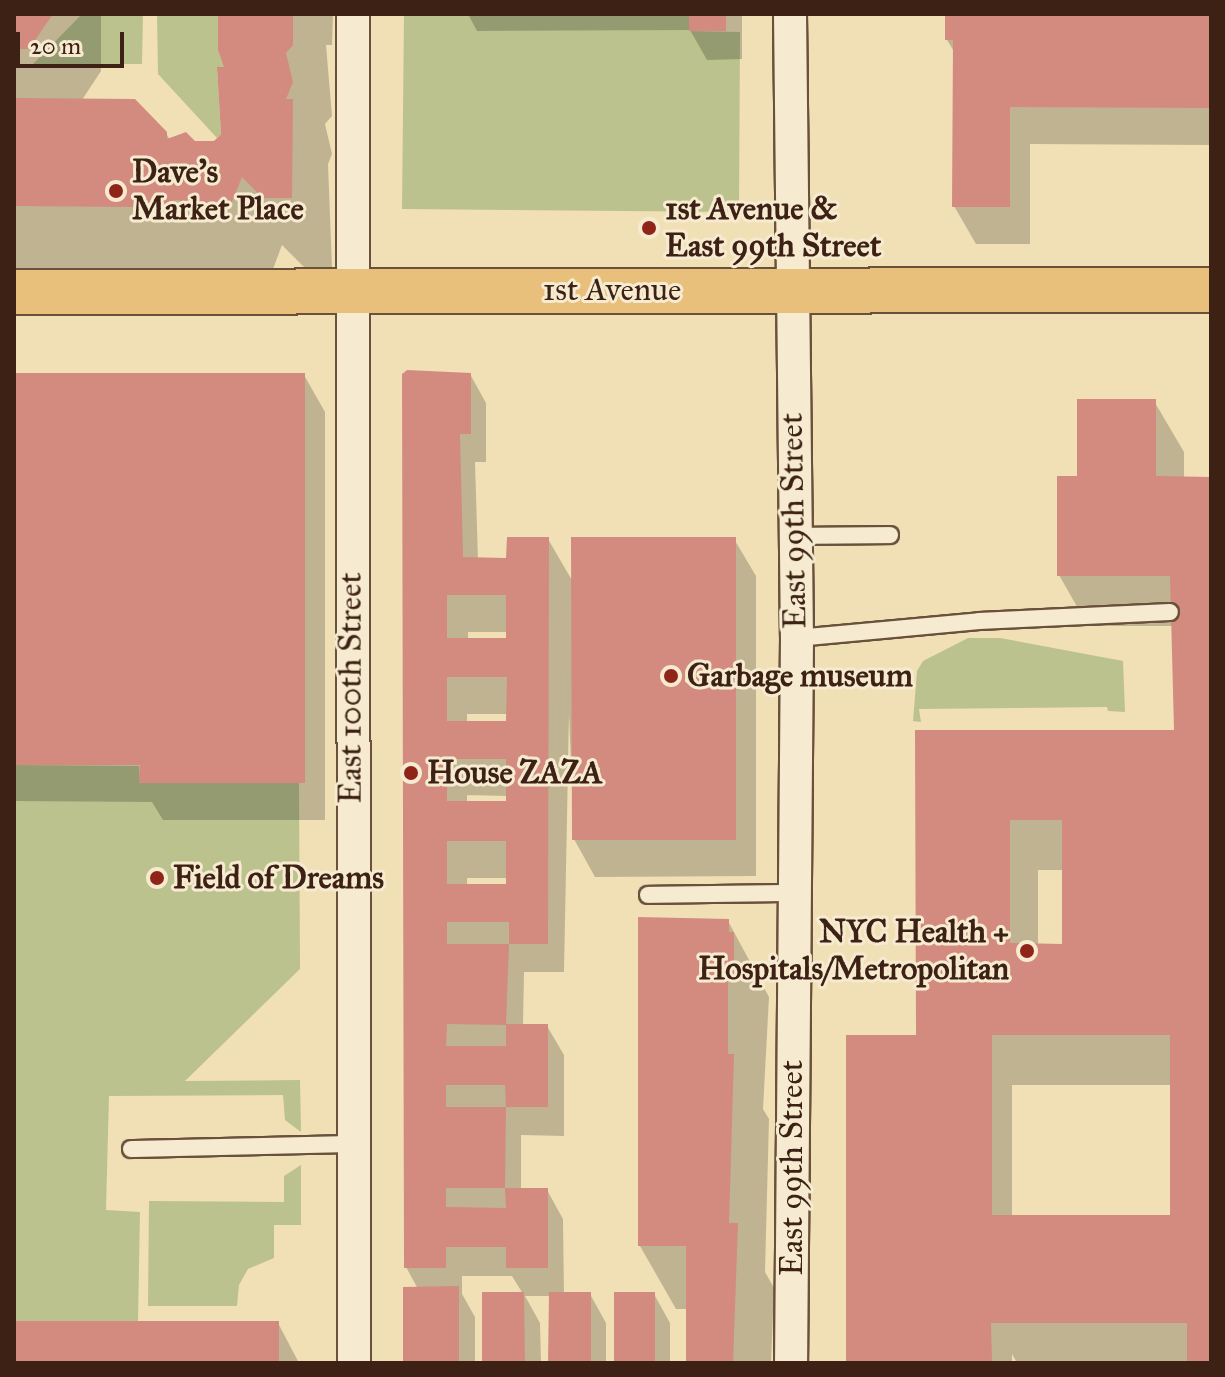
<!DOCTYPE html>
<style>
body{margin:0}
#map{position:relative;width:1225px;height:1377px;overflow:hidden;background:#f1e0b6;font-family:"IM FELL Great Primer",serif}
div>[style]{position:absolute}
.green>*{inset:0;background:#bbc28d}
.shadow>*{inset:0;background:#0003}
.building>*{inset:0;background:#d38a7f}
.roads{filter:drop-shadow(2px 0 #69513c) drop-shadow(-2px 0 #69513c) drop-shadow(0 2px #69513c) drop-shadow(0 -2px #69513c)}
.lane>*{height:16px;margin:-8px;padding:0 8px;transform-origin:8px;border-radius:8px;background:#f6ebd0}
.street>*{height:32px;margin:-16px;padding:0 16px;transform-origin:16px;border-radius:16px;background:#f6ebd0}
.primary>*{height:44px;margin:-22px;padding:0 22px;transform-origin:22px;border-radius:22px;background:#e8c07b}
.dots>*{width:22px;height:22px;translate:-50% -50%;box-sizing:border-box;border:4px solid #f6ebd0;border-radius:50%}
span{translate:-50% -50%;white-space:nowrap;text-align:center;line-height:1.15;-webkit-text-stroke:6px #f6ebd0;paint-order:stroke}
.poi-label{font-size:32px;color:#3c2114;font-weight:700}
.left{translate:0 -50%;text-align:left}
.right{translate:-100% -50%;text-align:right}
.street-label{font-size:32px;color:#3c2114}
.frame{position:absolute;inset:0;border:16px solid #3c2114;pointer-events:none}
.scale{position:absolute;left:16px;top:32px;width:108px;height:36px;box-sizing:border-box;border:4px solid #3c2114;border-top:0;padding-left:10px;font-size:24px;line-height:28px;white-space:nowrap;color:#3c2114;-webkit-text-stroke:6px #f6ebd0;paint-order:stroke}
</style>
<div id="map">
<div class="green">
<div style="clip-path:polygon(82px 14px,143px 14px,142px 64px,33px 64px)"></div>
<div style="clip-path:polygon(157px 14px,218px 14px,218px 50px,224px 59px,224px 67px,217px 67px,221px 134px,217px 138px,158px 74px)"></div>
<div style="clip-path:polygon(404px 14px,689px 14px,689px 31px,740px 32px,739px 212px,402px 209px)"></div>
<div style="clip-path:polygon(968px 638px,1000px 638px,1123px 661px,1125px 712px,1108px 711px,1107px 707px,919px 709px,921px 722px,913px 721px,917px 671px,923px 661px)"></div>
<div style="clip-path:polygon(14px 765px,139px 766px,140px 783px,299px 783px,300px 969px,185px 1081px,300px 1080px,301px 1132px,285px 1120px,283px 1095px,109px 1096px,106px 1210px,140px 1212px,138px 1321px,14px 1321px)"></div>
<div style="clip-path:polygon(301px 1165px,301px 1225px,274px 1225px,274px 1258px,248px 1269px,239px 1285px,237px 1306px,148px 1306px,149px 1201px,284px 1202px,284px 1176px)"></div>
</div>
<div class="shadow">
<div style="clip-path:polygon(14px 14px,101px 14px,101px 71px,82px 100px,166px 133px,170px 140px,215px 143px,223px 135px,226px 69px,220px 14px,333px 14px,332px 45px,326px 45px,332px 116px,325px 124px,332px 154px,328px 164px,332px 268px,305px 268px,282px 245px,270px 277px,14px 277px)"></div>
<div style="clip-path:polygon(468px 14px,742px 14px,742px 59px,707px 60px,690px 30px,477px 31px)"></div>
<div style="clip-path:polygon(947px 14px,1211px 14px,1211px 145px,1030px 144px,1030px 244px,976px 244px,954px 206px,955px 53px,947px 40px)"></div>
<div style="clip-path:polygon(evenodd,470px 374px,486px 403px,486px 462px,475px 462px,478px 560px,508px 560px,548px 539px,573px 582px,734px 539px,756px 576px,756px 876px,595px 877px,574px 839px,569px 714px,564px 972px,524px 972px,523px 1026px,547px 1026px,564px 1055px,564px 1136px,521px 1135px,521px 1190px,547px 1190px,563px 1219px,564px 1294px,590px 1294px,606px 1323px,606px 1363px,550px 1363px,551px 1296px,525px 1296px,540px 1323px,541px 1363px,484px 1363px,523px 1294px,512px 1276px,462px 1276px,462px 1294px,475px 1317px,475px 1363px,405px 1363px,418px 1289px,406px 1267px,407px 537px,470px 374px,468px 632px,508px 632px,508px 640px,468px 640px,468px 632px,470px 374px,467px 714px,508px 714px,508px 723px,467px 723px,467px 714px,470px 374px,467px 795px,508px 796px,508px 803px,467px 803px,467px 795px,470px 374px,467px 878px,508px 878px,508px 886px,467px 886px,467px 878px)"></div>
<div style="clip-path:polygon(14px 375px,304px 375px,325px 412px,325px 820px,163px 820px,152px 802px,14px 801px)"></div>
<div style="clip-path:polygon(evenodd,1154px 401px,1184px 452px,1184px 479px,1211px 479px,1211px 1363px,1017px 1363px,1012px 1354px,1012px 1363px,848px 1363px,919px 1037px,917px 732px,1176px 732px,1174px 626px,1088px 626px,1059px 575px,1079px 478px,1154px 401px,1038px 870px,1064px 870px,1064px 946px,1038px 945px,1038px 870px,1154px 401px,1012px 1085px,1172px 1085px,1172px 1217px,1012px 1217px,1012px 1085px)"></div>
<div style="clip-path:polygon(728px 921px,769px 997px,763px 1109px,769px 1119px,765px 1272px,774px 1288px,771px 1363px,688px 1363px,688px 1309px,676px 1309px,640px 1246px)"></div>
<div style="clip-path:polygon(654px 1294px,670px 1323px,670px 1363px,614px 1363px)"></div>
<div style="clip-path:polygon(14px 1323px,278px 1323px,299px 1363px,14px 1363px)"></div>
</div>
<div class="building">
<div style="clip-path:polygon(14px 14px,53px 14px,29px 49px,14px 49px)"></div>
<div style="clip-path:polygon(218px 14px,293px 14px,293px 45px,286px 53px,293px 82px,286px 99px,293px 99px,292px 198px,263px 198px,242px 177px,230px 207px,186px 207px,179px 200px,170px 201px,169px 207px,137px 201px,137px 207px,14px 206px,14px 98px,135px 99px,167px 132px,167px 139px,186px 132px,195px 141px,214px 141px,221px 134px,217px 67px,224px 67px,218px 50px)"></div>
<div style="clip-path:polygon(689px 14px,726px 14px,726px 31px,689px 31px)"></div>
<div style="clip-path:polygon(945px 14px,1211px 14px,1211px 108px,1010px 107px,1010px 207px,952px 207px,953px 40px,945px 40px)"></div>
<div style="clip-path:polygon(evenodd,407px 370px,471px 373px,471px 434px,460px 434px,463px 557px,506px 558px,507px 537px,549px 537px,548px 944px,509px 944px,506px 1024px,548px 1024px,548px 1107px,506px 1107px,505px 1085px,446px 1085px,446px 1107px,506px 1107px,505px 1188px,446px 1188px,446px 1207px,506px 1208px,505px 1188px,548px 1188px,548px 1268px,506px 1268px,506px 1247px,446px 1247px,446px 1268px,404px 1268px,402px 374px,407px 370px,447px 595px,506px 595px,506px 638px,447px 638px,447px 595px,407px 370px,447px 677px,507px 677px,506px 721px,447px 721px,447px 677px,407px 370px,447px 759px,506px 759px,506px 801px,447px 801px,447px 759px,407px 370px,447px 841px,506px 841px,506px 884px,447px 884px,447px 841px,407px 370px,447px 922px,509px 922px,509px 944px,447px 944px,447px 922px,407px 370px,447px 1024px,506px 1025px,506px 1046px,446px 1046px,447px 1024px)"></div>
<div style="clip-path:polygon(14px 373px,305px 373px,305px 783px,139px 783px,140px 765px,14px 765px)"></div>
<div style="clip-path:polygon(evenodd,1077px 399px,1156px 399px,1156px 476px,1211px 477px,1211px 1363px,1187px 1363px,1187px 1323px,991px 1323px,992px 1363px,846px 1363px,846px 1035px,916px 1035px,915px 730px,1174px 730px,1170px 576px,1057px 576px,1057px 476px,1077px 476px,1077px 399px,1010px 820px,1062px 820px,1062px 944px,1010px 943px,1010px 820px,1077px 399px,992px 1035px,1170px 1035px,1170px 1215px,992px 1215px,992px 1035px)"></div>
<div style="clip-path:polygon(571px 537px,736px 537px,736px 840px,572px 840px)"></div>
<div style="clip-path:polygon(638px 917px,729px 919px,729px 932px,734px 932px,734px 982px,728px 982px,728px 1054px,734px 1054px,729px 1223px,738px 1223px,733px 1363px,686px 1363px,686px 1246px,638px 1246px)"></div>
<div style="clip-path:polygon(459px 1286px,459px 1363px,403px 1363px,403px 1287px)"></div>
<div style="clip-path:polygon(482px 1292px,524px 1292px,525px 1363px,482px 1363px)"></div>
<div style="clip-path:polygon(549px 1292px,591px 1292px,591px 1363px,548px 1363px)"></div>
<div style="clip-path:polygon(614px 1292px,655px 1292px,655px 1363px,614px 1363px)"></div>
<div style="clip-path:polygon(14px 1321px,279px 1321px,279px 1363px,14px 1363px)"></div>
</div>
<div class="roads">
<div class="lane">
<div style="left:795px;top:536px;width:95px;rotate:-0.6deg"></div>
<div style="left:797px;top:638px;width:183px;rotate:-5.3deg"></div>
<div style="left:979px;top:621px;width:191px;rotate:-2.7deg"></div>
<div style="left:648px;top:895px;width:147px;rotate:-0.8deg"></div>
<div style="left:131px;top:1149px;width:222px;rotate:-1.3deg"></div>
</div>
<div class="street">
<div style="left:353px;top:14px;width:1349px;rotate:89.96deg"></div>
<div style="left:790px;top:14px;width:624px;rotate:89.36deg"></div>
<div style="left:797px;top:638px;width:725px;rotate:90.47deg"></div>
</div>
<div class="primary">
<div style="left:14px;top:292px;width:1197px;rotate:-0.1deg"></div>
</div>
</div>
<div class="dots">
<div style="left:116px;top:191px;background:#8f2418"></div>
<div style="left:649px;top:228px;background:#8f2418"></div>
<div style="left:671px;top:676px;background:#8f2418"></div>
<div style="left:411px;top:773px;background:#8f2418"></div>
<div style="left:157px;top:878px;background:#8f2418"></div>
<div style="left:1027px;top:951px;background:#8f2418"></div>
</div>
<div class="poi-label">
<span class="left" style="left:132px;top:191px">Dave's<br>Market Place</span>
<span class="left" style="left:665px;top:228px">1st Avenue &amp;<br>East 99th Street</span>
<span class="left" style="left:687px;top:676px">Garbage museum</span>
<span class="left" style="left:427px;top:773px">House ZAZA</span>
<span class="left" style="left:173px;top:878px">Field of Dreams</span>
<span class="right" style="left:1009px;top:951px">NYC Health +<br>Hospitals/Metropolitan</span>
</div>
<div class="street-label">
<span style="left:612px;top:290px">1st Avenue</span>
<span style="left:794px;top:521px;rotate:-91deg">East 99th Street</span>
<span style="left:351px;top:688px;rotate:-90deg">East 100th Street</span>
<span style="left:792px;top:1168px;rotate:-90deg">East 99th Street</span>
</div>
<div class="frame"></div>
<div class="scale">20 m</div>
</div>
